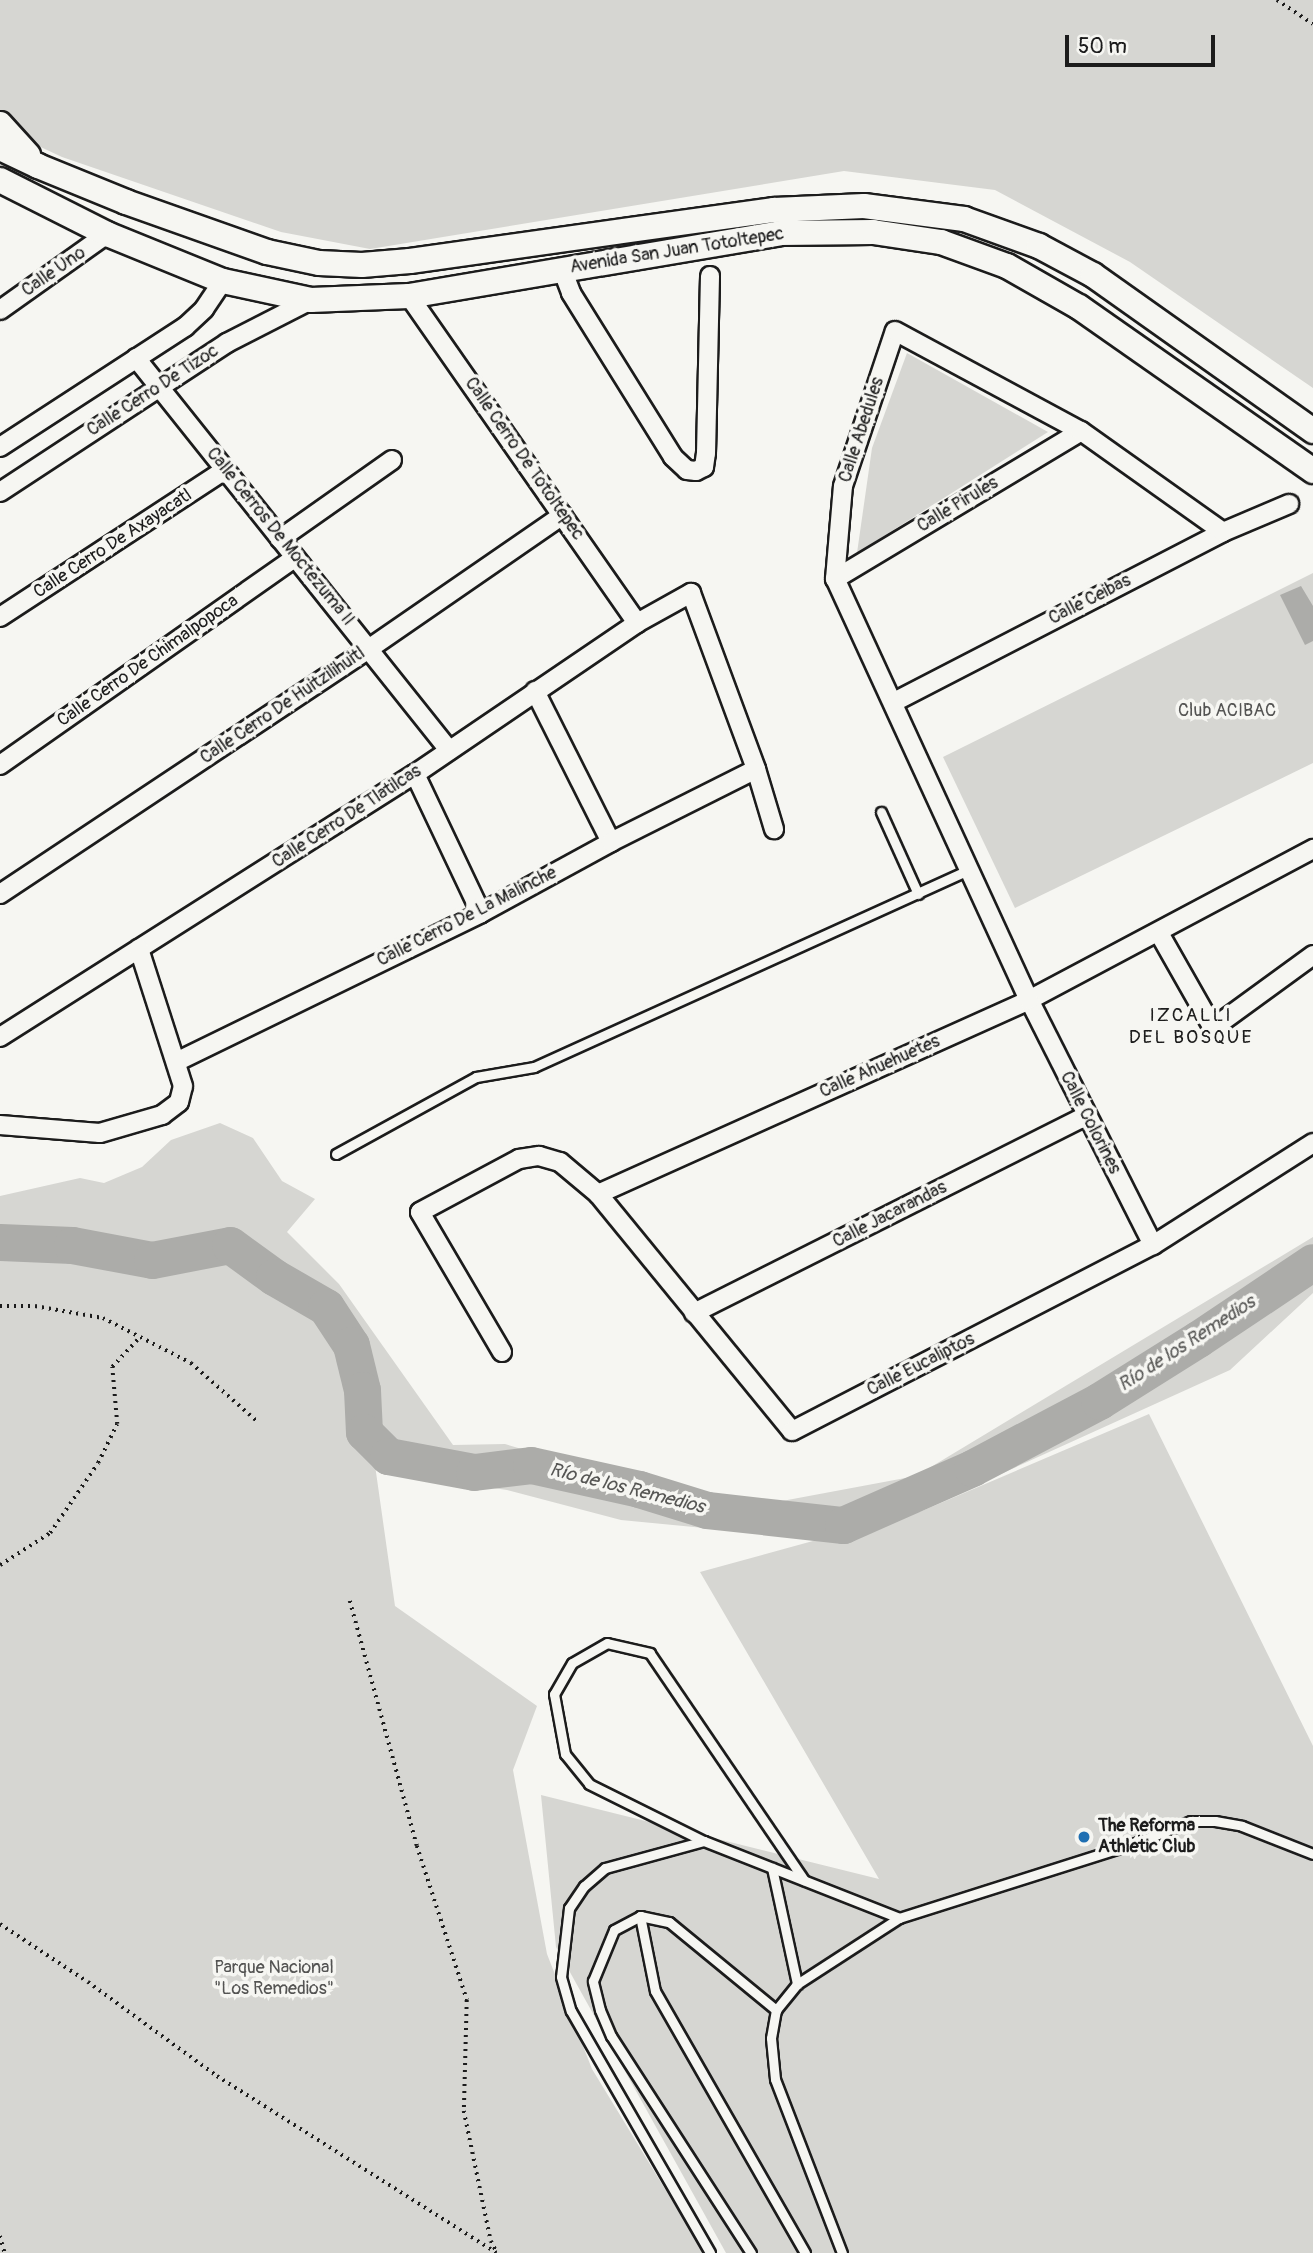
<!DOCTYPE html>
<meta charset="utf-8">
<style>
body{margin:0}
#map{position:relative;width:1313px;height:2253px;overflow:hidden;background:#f6f6f2;font-family:Pangolin,sans-serif}
div>[style]{position:absolute}
.green>*{inset:0;background:#d6d6d2}
.water>*{inset:0;background:#acaca9}
.river>*{height:37px;margin:-18.5px;padding:0 18.5px;transform-origin:18.5px;border-radius:18.5px;background:#acaca9}
.path>*{height:3.5px;margin-top:-1.75px;transform-origin:0;background:repeating-linear-gradient(90deg,#1c1c1c 0 2px,transparent 0 7px)}
.roads{filter:drop-shadow(2px 0 #1c1c1c) drop-shadow(-2px 0 #1c1c1c) drop-shadow(0 2px #1c1c1c) drop-shadow(0 -2px #1c1c1c)}
.service>*{height:9px;margin:-4.5px;padding:0 4.5px;transform-origin:4.5px;border-radius:4.5px;background:#f6f6f2}
.minor>*{height:18px;margin:-9px;padding:0 9px;transform-origin:9px;border-radius:9px;background:#f6f6f2}
.secondary>*{height:24px;margin:-12px;padding:0 12px;transform-origin:12px;border-radius:12px;background:#f6f6f2}
.dots>*{width:19px;height:19px;translate:-50% -50%;box-sizing:border-box;border:4px solid #f6f6f2;border-radius:50%}
span{translate:-50% -50%;white-space:nowrap;text-align:center;line-height:1.15;-webkit-text-stroke:7px #f6f6f2;paint-order:stroke}
.street-label{font-size:18px;color:#1c1c1c}
.park-label{font-size:18px;color:#545453}
.poi-label{font-size:18px;color:#1c1c1c;font-weight:700}
.left{translate:0 -50%;text-align:left}
.neighbourhood-label{font-size:19px;color:#1c1c1c;letter-spacing:2px}
.water-label{font-size:19px;color:#565654;font-style:italic}
.scale{position:absolute;left:1065px;top:35px;width:150px;height:32px;box-sizing:border-box;border:4px solid #1c1c1c;border-top:0;padding-left:9px;font-size:21px;line-height:24px;white-space:nowrap;color:#1c1c1c;-webkit-text-stroke:5px #f6f6f2;paint-order:stroke}
</style>
<div id="map">
<div class="green">
<div style="clip-path:polygon(0 0,1313px 0,1313px 388px,1130px 262px,995px 190px,844px 171px,370px 249px,281px 232px,62px 157px,0 128px)"></div>
<div style="clip-path:polygon(907px 353px,1048px 432px,857px 553px,872px 448px)"></div>
<div style="clip-path:polygon(1313px 573px,1313px 763px,1015px 908px,943px 757px)"></div>
<div style="clip-path:polygon(220px 1123px,253px 1138px,282px 1181px,315px 1199px,287px 1232px,339px 1284px,453px 1445px,505px 1444px,583px 1467px,766px 1504px,916px 1476px,1313px 1237px,1313px 1293px,1230px 1370px,992px 1478px,830px 1533px,725px 1530px,621px 1520px,507px 1490px,439px 1480px,372px 1444px,395px 1606px,537px 1706px,513px 1770px,547px 1954px,592px 2069px,704px 2253px,0 2253px,0 1196px,80px 1178px,104px 1183px,142px 1167px,171px 1140px)"></div>
<div style="clip-path:polygon(1149px 1414px,1313px 1746px,1313px 2253px,726px 2253px,556px 1947px,541px 1795px,879px 1879px,700px 1572px,922px 1511px)"></div>
</div>
<div class="water">
<div style="clip-path:polygon(1301px 586px,1313px 606px,1313px 641px,1305px 645px,1280px 595px)"></div>
</div>
<div class="river">
<div style="left:0;top:1242px;width:72px;rotate:2.4deg"></div>
<div style="left:72px;top:1245px;width:81px;rotate:10.6deg"></div>
<div style="left:152px;top:1260px;width:79px;rotate:-10.9deg"></div>
<div style="left:230px;top:1245px;width:54px;rotate:36deg"></div>
<div style="left:274px;top:1277px;width:60px;rotate:30deg"></div>
<div style="left:326px;top:1307px;width:45px;rotate:56.7deg"></div>
<div style="left:351px;top:1345px;width:46px;rotate:76.3deg"></div>
<div style="left:362px;top:1390px;width:42px;rotate:87.3deg"></div>
<div style="left:364px;top:1432px;width:34px;rotate:45deg"></div>
<div style="left:388px;top:1456px;width:87px;rotate:10.5deg"></div>
<div style="left:474px;top:1472px;width:57px;rotate:-7deg"></div>
<div style="left:531px;top:1465px;width:111px;rotate:12.5deg"></div>
<div style="left:639px;top:1489px;width:71px;rotate:17.2deg"></div>
<div style="left:707px;top:1510px;width:137px;rotate:6.3deg"></div>
<div style="left:843px;top:1525px;width:141px;rotate:-23.8deg"></div>
<div style="left:972px;top:1468px;width:144px;rotate:-27.8deg"></div>
<div style="left:1099px;top:1401px;width:117px;rotate:-32.1deg"></div>
<div style="left:1198px;top:1339px;width:138px;rotate:-33.8deg"></div>
</div>
<div class="path">
<div style="left:1277px;top:0;width:43px;rotate:33.7deg"></div>
<div style="left:0;top:1306px;width:35px"></div>
<div style="left:35px;top:1306px;width:69px;rotate:10deg"></div>
<div style="left:103px;top:1318px;width:99px;rotate:27.1deg"></div>
<div style="left:191px;top:1363px;width:89px;rotate:41.4deg"></div>
<div style="left:0;top:1565px;width:59px;rotate:-32.6deg"></div>
<div style="left:50px;top:1533px;width:85px;rotate:-55.6deg"></div>
<div style="left:98px;top:1463px;width:43px;rotate:-64deg"></div>
<div style="left:117px;top:1424px;width:57px;rotate:-95deg"></div>
<div style="left:112px;top:1367px;width:41px;rotate:-47deg"></div>
<div style="left:350px;top:1601px;width:254px;rotate:74.7deg"></div>
<div style="left:417px;top:1846px;width:162px;rotate:72deg"></div>
<div style="left:467px;top:2000px;width:111px;rotate:91.5deg"></div>
<div style="left:464px;top:2111px;width:133px;rotate:78.3deg"></div>
<div style="left:491px;top:2241px;width:13px;rotate:63deg"></div>
<div style="left:0;top:1924px;width:105px;rotate:33.4deg"></div>
<div style="left:88px;top:1982px;width:160px;rotate:36.1deg"></div>
<div style="left:217px;top:2076px;width:331px;rotate:32.3deg"></div>
<div style="left:0;top:2236px;width:18px;rotate:74deg"></div>
</div>
<div class="roads">
<div class="service">
<div style="left:881px;top:812px;width:90px;rotate:65.7deg"></div>
<div style="left:336px;top:1154px;width:160px;rotate:-28.8deg"></div>
<div style="left:476px;top:1077px;width:59px;rotate:-9.8deg"></div>
<div style="left:534px;top:1067px;width:479px;rotate:-24.4deg"></div>
<div style="left:704px;top:1841px;width:103px;rotate:164.7deg"></div>
<div style="left:605px;top:1868px;width:28px;rotate:139deg"></div>
<div style="left:584px;top:1886px;width:27px;rotate:124deg"></div>
<div style="left:569px;top:1908px;width:69px;rotate:96.6deg"></div>
<div style="left:561px;top:1977px;width:35px;rotate:74deg"></div>
<div style="left:571px;top:2011px;width:279px;rotate:60.1deg"></div>
<div style="left:772px;top:1868px;width:119px;rotate:77.8deg"></div>
<div style="left:804px;top:1880px;width:274px;rotate:-124.2deg"></div>
<div style="left:650px;top:1653px;width:44px;rotate:-166.9deg"></div>
<div style="left:607px;top:1643px;width:40px;rotate:150.3deg"></div>
<div style="left:572px;top:1663px;width:36px;rotate:120deg"></div>
<div style="left:554px;top:1694px;width:61px;rotate:79.6deg"></div>
<div style="left:565px;top:1754px;width:38px;rotate:51deg"></div>
<div style="left:589px;top:1784px;width:128px;rotate:26.4deg"></div>
<div style="left:704px;top:1841px;width:210px;rotate:21.5deg"></div>
<div style="left:899px;top:1918px;width:251px;rotate:-17.6deg"></div>
<div style="left:1138px;top:1842px;width:57px;rotate:-21.6deg"></div>
<div style="left:1191px;top:1821px;width:24px"></div>
<div style="left:1215px;top:1821px;width:27px;rotate:10deg"></div>
<div style="left:1242px;top:1826px;width:76px;rotate:21.5deg"></div>
<div style="left:640px;top:1916px;width:76px;rotate:78.7deg"></div>
<div style="left:655px;top:1991px;width:302px;rotate:60.2deg"></div>
<div style="left:751px;top:2253px;width:258px;rotate:-122.8deg"></div>
<div style="left:611px;top:2036px;width:28px;rotate:-113deg"></div>
<div style="left:600px;top:2010px;width:30px;rotate:-104deg"></div>
<div style="left:593px;top:1981px;width:55px;rotate:-67.6deg"></div>
<div style="left:614px;top:1930px;width:30px;rotate:-28deg"></div>
<div style="left:640px;top:1916px;width:30px;rotate:12deg"></div>
<div style="left:669px;top:1922px;width:139px;rotate:39.4deg"></div>
<div style="left:842px;top:2253px;width:186px;rotate:-111.1deg"></div>
<div style="left:775px;top:2079px;width:41px;rotate:-95.6deg"></div>
<div style="left:771px;top:2038px;width:28px;rotate:-80deg"></div>
<div style="left:776px;top:2010px;width:33px;rotate:-51deg"></div>
<div style="left:797px;top:1984px;width:121px;rotate:-32.9deg"></div>
</div>
<div class="minor">
<div style="left:562px;top:269px;width:26px;rotate:69deg"></div>
<div style="left:571px;top:293px;width:193px;rotate:58.1deg"></div>
<div style="left:673px;top:457px;width:19px;rotate:43deg"></div>
<div style="left:687px;top:470px;width:9px;rotate:6deg"></div>
<div style="left:696px;top:471px;width:9px;rotate:-27deg"></div>
<div style="left:704px;top:467px;width:14px;rotate:-82deg"></div>
<div style="left:706px;top:453px;width:177px;rotate:-88.7deg"></div>
<div style="left:409px;top:296px;width:399px;rotate:55.1deg"></div>
<div style="left:0;top:310px;width:131px;rotate:-35.4deg"></div>
<div style="left:136px;top:358px;width:502px;rotate:51.39deg"></div>
<div style="left:0;top:447px;width:221px;rotate:-33deg"></div>
<div style="left:185px;top:327px;width:26px;rotate:-43deg"></div>
<div style="left:204px;top:309px;width:34px;rotate:-56deg"></div>
<div style="left:0;top:492px;width:272px;rotate:-33.3deg"></div>
<div style="left:227px;top:343px;width:94px;rotate:-27.1deg"></div>
<div style="left:280px;top:539px;width:137px;rotate:-35.2deg"></div>
<div style="left:835px;top:579px;width:287px;rotate:-31deg"></div>
<div style="left:0;top:617px;width:269px;rotate:-33.2deg"></div>
<div style="left:535px;top:691px;width:169px;rotate:63.3deg"></div>
<div style="left:894px;top:702px;width:370px;rotate:-27.3deg"></div>
<div style="left:1223px;top:532px;width:72px;rotate:-23deg"></div>
<div style="left:0;top:765px;width:360px;rotate:-35.1deg"></div>
<div style="left:415px;top:774px;width:154px;rotate:64.6deg"></div>
<div style="left:0;top:894px;width:444px;rotate:-33.6deg"></div>
<div style="left:370px;top:648px;width:234px;rotate:-34.6deg"></div>
<div style="left:1159px;top:933px;width:109px;rotate:60.4deg"></div>
<div style="left:1213px;top:1028px;width:124px;rotate:-36.1deg"></div>
<div style="left:0;top:1037px;width:491px;rotate:-32.4deg"></div>
<div style="left:415px;top:774px;width:268px;rotate:-34.2deg"></div>
<div style="left:637px;top:623px;width:62px;rotate:-29.1deg"></div>
<div style="left:691px;top:593px;width:188px;rotate:69.7deg"></div>
<div style="left:756px;top:769px;width:63px;rotate:73.3deg"></div>
<div style="left:176px;top:1062px;width:339px;rotate:-26deg"></div>
<div style="left:481px;top:913px;width:148px;rotate:-28.6deg"></div>
<div style="left:611px;top:842px;width:162px;rotate:-26.7deg"></div>
<div style="left:0;top:1125px;width:100px;rotate:4.6deg"></div>
<div style="left:100px;top:1133px;width:65px;rotate:-16.2deg"></div>
<div style="left:162px;top:1115px;width:21px;rotate:-37deg"></div>
<div style="left:179px;top:1102px;width:16px;rotate:-76deg"></div>
<div style="left:183px;top:1086px;width:144px;rotate:-107.8deg"></div>
<div style="left:598px;top:1194px;width:473px;rotate:-24.2deg"></div>
<div style="left:1029px;top:1000px;width:322px;rotate:-28deg"></div>
<div style="left:1153px;top:1245px;width:275px;rotate:-116.8deg"></div>
<div style="left:1029px;top:1000px;width:464px;rotate:-114.7deg"></div>
<div style="left:835px;top:579px;width:93px;rotate:-85.1deg"></div>
<div style="left:843px;top:486px;width:163px;rotate:-71.5deg"></div>
<div style="left:895px;top:331px;width:211px;rotate:28.3deg"></div>
<div style="left:1081px;top:431px;width:174px;rotate:35.4deg"></div>
<div style="left:694px;top:1313px;width:439px;rotate:-26.7deg"></div>
<div style="left:502px;top:1352px;width:162px;rotate:-120.4deg"></div>
<div style="left:420px;top:1212px;width:112px;rotate:-28.2deg"></div>
<div style="left:519px;top:1159px;width:20px;rotate:-9deg"></div>
<div style="left:539px;top:1156px;width:22px;rotate:16deg"></div>
<div style="left:560px;top:1162px;width:50px;rotate:40.1deg"></div>
<div style="left:598px;top:1194px;width:306px;rotate:50.7deg"></div>
<div style="left:792px;top:1431px;width:406px;rotate:-27.3deg"></div>
<div style="left:1153px;top:1245px;width:190px;rotate:-32.5deg"></div>
</div>
<div class="secondary">
<div style="left:0;top:124px;width:42px;rotate:47.9deg"></div>
<div style="left:0;top:148px;width:42px;rotate:25.3deg"></div>
<div style="left:38px;top:166px;width:95px;rotate:22.2deg"></div>
<div style="left:126px;top:202px;width:150px;rotate:19.5deg"></div>
<div style="left:267px;top:252px;width:53px;rotate:11.9deg"></div>
<div style="left:319px;top:263px;width:43px;rotate:2.7deg"></div>
<div style="left:362px;top:265px;width:48px;rotate:-4.8deg"></div>
<div style="left:410px;top:261px;width:368px;rotate:-8deg"></div>
<div style="left:774px;top:210px;width:90px;rotate:-2.5deg"></div>
<div style="left:864px;top:206px;width:101px;rotate:7.4deg"></div>
<div style="left:964px;top:219px;width:80px;rotate:19.8deg"></div>
<div style="left:1039px;top:246px;width:61px;rotate:28.2deg"></div>
<div style="left:1093px;top:275px;width:270px;rotate:35.3deg"></div>
<div style="left:0;top:180px;width:120px;rotate:26.8deg"></div>
<div style="left:107px;top:234px;width:125px;rotate:22.1deg"></div>
<div style="left:223px;top:281px;width:90px;rotate:12.2deg"></div>
<div style="left:311px;top:300px;width:98px;rotate:-2.3deg"></div>
<div style="left:409px;top:296px;width:376px;rotate:-9.6deg"></div>
<div style="left:780px;top:233px;width:93px;rotate:-0.6deg"></div>
<div style="left:873px;top:232px;width:69px;rotate:8.4deg"></div>
<div style="left:941px;top:242px;width:70px;rotate:20deg"></div>
<div style="left:1007px;top:266px;width:83px;rotate:29.7deg"></div>
<div style="left:1079px;top:307px;width:286px;rotate:35deg"></div>
</div>
</div>
<div class="dots">
<div style="left:1084px;top:1837px;background:#1f6fb2"></div>
</div>
<div class="street-label">
<span style="left:677px;top:251px;rotate:-9deg">Avenida San Juan Totoltepec</span>
<span style="left:54px;top:272px;rotate:-35deg">Calle Uno</span>
<span style="left:153px;top:391px;rotate:-33deg">Calle Cerro De Tizoc</span>
<span style="left:862px;top:430px;rotate:-72deg">Calle Abedules</span>
<span style="left:524px;top:459px;rotate:55deg">Calle Cerro De Totoltepec</span>
<span style="left:958px;top:505px;rotate:-31deg">Calle Pirules</span>
<span style="left:280px;top:537px;rotate:51deg">Calle Cerros De Moctezuma II</span>
<span style="left:113px;top:544px;rotate:-33deg">Calle Cerro De Axayacatl</span>
<span style="left:1090px;top:600px;rotate:-27deg">Calle Ceibas</span>
<span style="left:148px;top:661px;rotate:-35deg">Calle Cerro De Chimalpopoca</span>
<span style="left:283px;top:706px;rotate:-34deg">Calle Cerro De Huitzilihuitl</span>
<span style="left:347px;top:817px;rotate:-33deg">Calle Cerro De Tlatilcas</span>
<span style="left:467px;top:917px;rotate:-27deg">Calle Cerro De La Malinche</span>
<span style="left:880px;top:1067px;rotate:-24deg">Calle Ahuehuetes</span>
<span style="left:1090px;top:1123px;rotate:63deg">Calle Colorines</span>
<span style="left:890px;top:1215px;rotate:-27deg">Calle Jacarandas</span>
<span style="left:921px;top:1365px;rotate:-27deg">Calle Eucaliptos</span>
</div>
<div class="park-label">
<span style="left:1227px;top:711px">Club ACIBAC</span>
<span style="left:274px;top:1979px">Parque Nacional<br>"Los Remedios"</span>
</div>
<div class="poi-label">
<span class="left" style="left:1098px;top:1837px">The Reforma<br>Athletic Club</span>
</div>
<div class="neighbourhood-label">
<span style="left:1191px;top:1027px">IZCALLI<br>DEL BOSQUE</span>
</div>
<div class="water-label">
<span style="left:1187px;top:1344px;rotate:-33deg">Río de los Remedios</span>
<span style="left:627px;top:1489px;rotate:14deg">Río de los Remedios</span>
</div>
<div class="scale">50 m</div>
</div>
